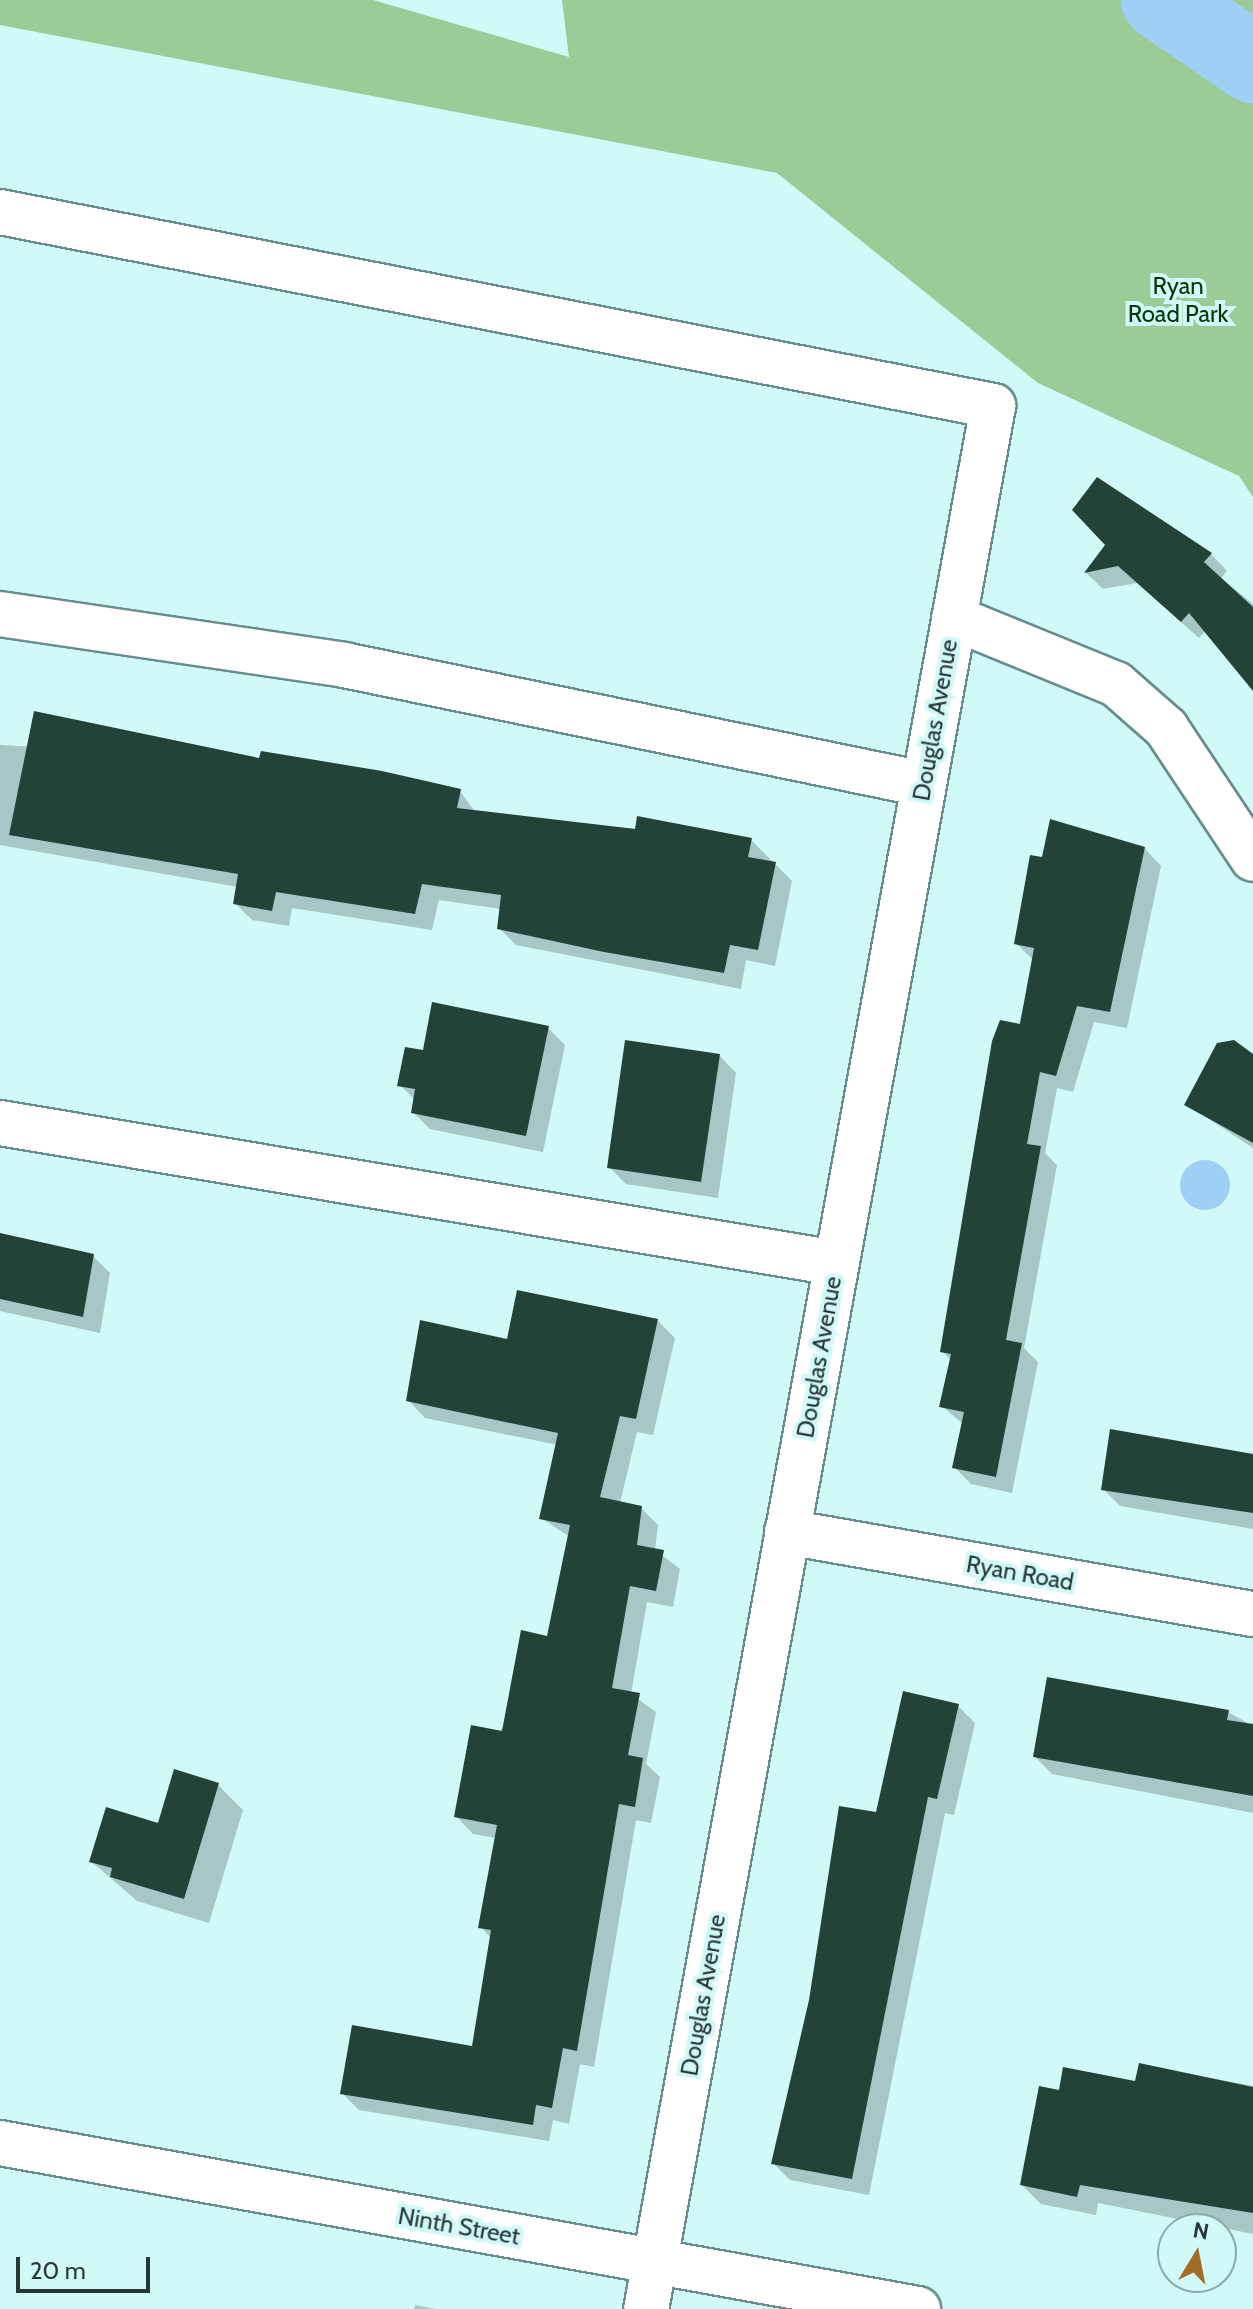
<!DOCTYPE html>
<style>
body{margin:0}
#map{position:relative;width:1253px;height:2309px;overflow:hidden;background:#d0f9f7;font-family:Cabin,sans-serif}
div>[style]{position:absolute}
.green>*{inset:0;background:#99cc97}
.water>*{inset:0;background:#a0cff5}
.round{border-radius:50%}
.shadow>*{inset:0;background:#0003}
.river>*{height:80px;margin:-40px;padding:0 40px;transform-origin:40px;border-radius:40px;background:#a0cff5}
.building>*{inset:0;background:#244338}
.roads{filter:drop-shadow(2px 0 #678d8c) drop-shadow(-2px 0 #678d8c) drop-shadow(0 2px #678d8c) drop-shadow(0 -2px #678d8c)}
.minor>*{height:44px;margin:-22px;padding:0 22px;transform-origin:22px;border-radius:22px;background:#fff}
span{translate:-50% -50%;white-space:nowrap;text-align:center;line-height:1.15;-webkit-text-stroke:8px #d0f9f7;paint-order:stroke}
.park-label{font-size:24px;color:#003804}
.street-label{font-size:24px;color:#273736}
.north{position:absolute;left:1157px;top:2213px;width:80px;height:80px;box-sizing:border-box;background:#d0f9f7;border:2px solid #8cabaa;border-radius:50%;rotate:10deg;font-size:22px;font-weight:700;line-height:32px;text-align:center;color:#273736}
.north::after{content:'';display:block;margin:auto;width:28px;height:36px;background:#a16c25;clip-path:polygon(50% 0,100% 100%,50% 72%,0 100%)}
.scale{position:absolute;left:16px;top:2257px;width:134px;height:36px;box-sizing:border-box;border:4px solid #273736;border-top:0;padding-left:10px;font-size:24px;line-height:28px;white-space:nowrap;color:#273736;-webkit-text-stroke:6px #d0f9f7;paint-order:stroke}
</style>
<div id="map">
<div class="green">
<div style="clip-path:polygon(0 0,373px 0,569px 57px,562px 0,1253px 0,1253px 497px,1239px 476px,1038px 383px,777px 173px,0 25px)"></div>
</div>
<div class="water">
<div class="round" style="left:1180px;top:1160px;width:50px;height:50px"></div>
</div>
<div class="shadow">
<div style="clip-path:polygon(1107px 545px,1211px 554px,1227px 571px,1221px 578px,1253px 604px,1253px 687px,1206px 630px,1199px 638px,1137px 583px,1103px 589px,1086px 573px)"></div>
<div style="clip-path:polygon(0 745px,261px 760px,460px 791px,476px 813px,751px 840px,792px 881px,775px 966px,746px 960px,741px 989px,516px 945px,499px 928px,501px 909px,439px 900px,432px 930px,292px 908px,289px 926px,252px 920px,235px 903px,238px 887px,0 845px)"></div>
<div style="clip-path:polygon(1144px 848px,1161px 866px,1127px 1028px,1094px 1022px,1073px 1092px,1057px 1088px,1045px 1153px,1057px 1165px,1024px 1348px,1038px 1362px,1012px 1493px,971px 1484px,954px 1467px,963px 1424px,942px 1406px,951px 1360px,942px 1351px,1034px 961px,1017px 944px,1044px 860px)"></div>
<div style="clip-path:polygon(548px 1028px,565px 1045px,543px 1152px,430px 1129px,413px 1112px,415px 1100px,400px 1085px,425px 1053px)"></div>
<div style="clip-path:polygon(1234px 1042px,1253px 1054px,1253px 1148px,1186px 1104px)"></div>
<div style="clip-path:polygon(719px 1055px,736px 1073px,718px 1198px,626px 1184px,609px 1167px)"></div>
<div style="clip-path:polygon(0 1236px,93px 1256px,110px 1273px,100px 1333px,0 1311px)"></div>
<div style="clip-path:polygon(658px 1321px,675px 1338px,653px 1435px,637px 1432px,620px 1503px,641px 1508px,658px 1525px,655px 1550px,680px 1569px,673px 1607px,647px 1602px,631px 1694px,656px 1712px,646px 1764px,660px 1777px,651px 1823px,636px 1820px,594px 2067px,580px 2064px,569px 2124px,553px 2120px,549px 2141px,359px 2110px,342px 2093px,473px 2049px,491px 1938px,481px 1927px,496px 1838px,473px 1834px,456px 1816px,549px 1638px,570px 1537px,541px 1518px,558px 1445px,425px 1418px,408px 1400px,508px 1341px)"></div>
<div style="clip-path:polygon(1253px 1456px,1253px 1529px,1120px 1506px,1103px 1489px)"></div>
<div style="clip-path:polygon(958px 1706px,975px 1723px,954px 1815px,945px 1813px,869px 2195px,790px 2180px,773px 2163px,877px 1814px)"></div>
<div style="clip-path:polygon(1228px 1712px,1253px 1726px,1253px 1813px,1052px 1774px,1035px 1757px)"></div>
<div style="clip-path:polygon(218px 1785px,243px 1810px,209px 1923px,137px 1901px,92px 1862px)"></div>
<div style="clip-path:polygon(1140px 2065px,1253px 2086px,1253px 2234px,1098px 2203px,1096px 2215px,1041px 2204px,1022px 2185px,1060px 2092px,1137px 2083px)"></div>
<div style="clip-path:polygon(415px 2305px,436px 2309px,414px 2309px)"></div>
</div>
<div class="river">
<div style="left:1161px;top:0;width:112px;rotate:34.4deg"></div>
</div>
<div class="building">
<div style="clip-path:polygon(1097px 477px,1212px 553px,1204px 562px,1253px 607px,1253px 691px,1189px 613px,1181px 622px,1118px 566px,1084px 573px,1105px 545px,1072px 510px)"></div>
<div style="clip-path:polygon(34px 711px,259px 758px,261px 751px,382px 771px,461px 789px,457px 808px,635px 829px,637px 816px,752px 838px,748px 857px,776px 862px,758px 950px,730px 945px,724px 973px,604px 952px,497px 929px,501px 895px,422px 884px,415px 914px,276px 892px,272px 911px,233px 904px,238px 874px,9px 835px)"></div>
<div style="clip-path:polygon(1050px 819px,1145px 847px,1110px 1012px,1077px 1006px,1056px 1076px,1040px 1072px,1027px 1144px,1041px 1146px,1006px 1340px,1022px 1343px,996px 1477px,952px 1468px,964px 1412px,939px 1407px,951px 1354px,940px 1352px,992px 1041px,1000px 1020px,1020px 1024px,1034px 948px,1014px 944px,1030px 855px,1042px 857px)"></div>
<div style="clip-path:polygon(432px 1002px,549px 1026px,526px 1136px,411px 1113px,415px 1089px,397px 1086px,405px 1047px,423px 1050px)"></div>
<div style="clip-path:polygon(625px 1040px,720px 1054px,701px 1182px,607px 1168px)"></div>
<div style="clip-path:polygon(1234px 1040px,1253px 1054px,1253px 1143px,1184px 1105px,1217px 1043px)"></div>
<div style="clip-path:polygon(0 1233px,94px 1254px,83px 1317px,0 1299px)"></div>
<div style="clip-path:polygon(517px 1290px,658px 1319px,636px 1419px,620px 1416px,600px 1497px,642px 1506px,637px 1545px,664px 1550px,656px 1591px,630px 1586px,612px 1688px,640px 1693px,628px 1755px,643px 1758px,635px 1807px,619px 1804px,577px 2051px,563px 2048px,552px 2108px,536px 2105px,533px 2125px,340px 2094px,352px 2025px,472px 2046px,491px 1930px,478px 1928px,497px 1825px,454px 1817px,471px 1725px,502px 1731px,521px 1630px,547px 1636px,570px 1525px,539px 1519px,558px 1433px,406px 1401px,420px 1320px,507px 1339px)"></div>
<div style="clip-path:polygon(1110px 1429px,1253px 1454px,1253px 1513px,1101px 1490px)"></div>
<div style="clip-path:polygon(1047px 1677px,1229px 1710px,1227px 1720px,1253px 1724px,1253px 1796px,1033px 1757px)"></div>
<div style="clip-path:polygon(903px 1691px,959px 1704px,937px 1799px,928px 1797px,852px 2179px,771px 2164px,809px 2000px,839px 1806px,876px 1812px)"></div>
<div style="clip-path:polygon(174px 1769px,219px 1783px,184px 1899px,110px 1877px,112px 1868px,89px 1862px,106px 1807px,158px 1823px)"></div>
<div style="clip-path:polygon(1139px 2063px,1253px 2087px,1253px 2213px,1080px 2185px,1077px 2197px,1020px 2185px,1039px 2086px,1059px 2090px,1063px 2067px,1135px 2081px)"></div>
</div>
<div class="roads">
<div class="minor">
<div style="left:0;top:212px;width:1012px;rotate:11.05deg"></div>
<div style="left:993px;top:406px;width:1934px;rotate:100.33deg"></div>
<div style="left:0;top:614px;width:348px;rotate:8.4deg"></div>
<div style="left:344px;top:665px;width:591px;rotate:11.61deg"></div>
<div style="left:954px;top:618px;width:175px;rotate:22.2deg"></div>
<div style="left:1116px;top:684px;width:67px;rotate:41.3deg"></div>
<div style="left:1166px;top:728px;width:157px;rotate:56.4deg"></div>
<div style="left:0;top:1123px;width:848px;rotate:9.51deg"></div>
<div style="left:787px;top:1532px;width:473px;rotate:10deg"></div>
<div style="left:0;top:2143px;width:933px;rotate:10.25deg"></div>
</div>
</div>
<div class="park-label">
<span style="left:1178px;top:300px">Ryan<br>Road Park</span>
</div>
<div class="street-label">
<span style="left:935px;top:720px;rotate:-80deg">Douglas Avenue</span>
<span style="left:819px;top:1357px;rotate:-80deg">Douglas Avenue</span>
<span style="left:1020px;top:1573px;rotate:10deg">Ryan Road</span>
<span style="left:703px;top:1995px;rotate:-80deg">Douglas Avenue</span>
<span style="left:459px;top:2226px;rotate:10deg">Ninth Street</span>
</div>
<div class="north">N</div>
<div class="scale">20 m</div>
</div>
